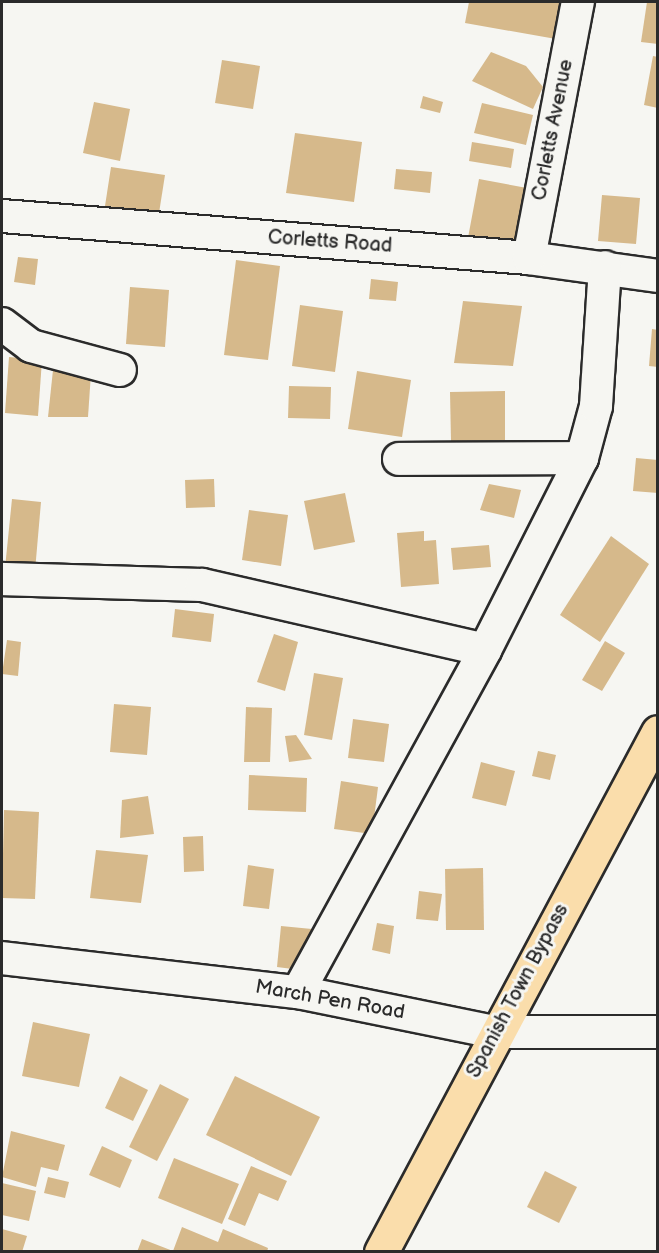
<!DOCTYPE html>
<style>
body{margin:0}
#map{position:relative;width:659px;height:1253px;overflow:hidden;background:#f6f6f2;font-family:"Balsamiq Sans",sans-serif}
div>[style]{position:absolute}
.building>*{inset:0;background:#d6b98b}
.roads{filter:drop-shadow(2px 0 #2b2b2b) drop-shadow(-2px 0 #2b2b2b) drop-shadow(0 2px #2b2b2b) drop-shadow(0 -2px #2b2b2b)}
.minor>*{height:32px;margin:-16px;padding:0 16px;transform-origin:16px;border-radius:16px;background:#f6f6f2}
.major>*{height:33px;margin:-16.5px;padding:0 16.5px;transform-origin:16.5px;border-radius:16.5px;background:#faddab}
span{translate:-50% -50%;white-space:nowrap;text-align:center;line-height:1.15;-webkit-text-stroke:6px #f6f6f2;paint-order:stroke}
.street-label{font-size:20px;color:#2b2b2b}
.frame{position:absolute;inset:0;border:3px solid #2b2b2b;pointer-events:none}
</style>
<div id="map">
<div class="building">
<div style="clip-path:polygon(469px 2px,563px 2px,556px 39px,465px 23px)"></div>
<div style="clip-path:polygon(647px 2px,658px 2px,658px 44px,641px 42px)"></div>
<div style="clip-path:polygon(491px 52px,526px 66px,543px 87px,533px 109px,472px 81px)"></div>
<div style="clip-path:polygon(653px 56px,658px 57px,658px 108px,644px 105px)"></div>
<div style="clip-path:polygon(222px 60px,260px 66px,253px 109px,215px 103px)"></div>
<div style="clip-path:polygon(423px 96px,443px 102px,440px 113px,420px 108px)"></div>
<div style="clip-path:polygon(94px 102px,130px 109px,120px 161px,83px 153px)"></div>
<div style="clip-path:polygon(482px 103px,533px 115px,526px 145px,474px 133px)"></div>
<div style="clip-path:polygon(295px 133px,362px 142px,354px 202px,286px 193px)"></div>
<div style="clip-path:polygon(472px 142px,514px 149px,511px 168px,469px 161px)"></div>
<div style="clip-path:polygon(111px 167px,165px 175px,159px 213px,105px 206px)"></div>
<div style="clip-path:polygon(396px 169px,432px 172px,430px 193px,394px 189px)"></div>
<div style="clip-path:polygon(479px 179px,527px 188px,515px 253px,467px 243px)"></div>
<div style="clip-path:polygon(602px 195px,640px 198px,636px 244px,598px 241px)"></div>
<div style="clip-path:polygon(18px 257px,38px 259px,35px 285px,14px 282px)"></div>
<div style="clip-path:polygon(236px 260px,280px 266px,268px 360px,224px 355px)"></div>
<div style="clip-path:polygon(371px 279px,398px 282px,396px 301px,369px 299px)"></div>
<div style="clip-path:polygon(130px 287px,169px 290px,165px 347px,126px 344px)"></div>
<div style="clip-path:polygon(463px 301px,522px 306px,513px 366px,454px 363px)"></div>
<div style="clip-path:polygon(300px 305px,343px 311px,335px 372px,292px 366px)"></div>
<div style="clip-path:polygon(652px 329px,658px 330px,658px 367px,649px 366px)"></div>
<div style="clip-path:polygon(9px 357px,42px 360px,38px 416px,5px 413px)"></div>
<div style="clip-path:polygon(53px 370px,91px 373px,88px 417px,48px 417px)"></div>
<div style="clip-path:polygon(357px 371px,411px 380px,402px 437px,348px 429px)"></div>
<div style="clip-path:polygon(289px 386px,331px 387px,330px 419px,288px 418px)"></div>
<div style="clip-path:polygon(505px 391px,505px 440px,451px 441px,450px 392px)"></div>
<div style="clip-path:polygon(636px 458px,658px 460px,658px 493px,633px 491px)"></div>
<div style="clip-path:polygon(214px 479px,215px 507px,186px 508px,185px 480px)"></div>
<div style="clip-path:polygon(489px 484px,521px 490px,514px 518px,480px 510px)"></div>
<div style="clip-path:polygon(345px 493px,355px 542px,314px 550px,304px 501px)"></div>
<div style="clip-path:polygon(12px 499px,41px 502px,35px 571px,5px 568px)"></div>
<div style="clip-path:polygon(249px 510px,288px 515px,281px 566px,242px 560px)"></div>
<div style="clip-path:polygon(424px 531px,424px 541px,436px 540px,439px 584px,401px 587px,397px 533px)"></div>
<div style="clip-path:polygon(611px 536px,649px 564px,600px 642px,560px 615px)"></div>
<div style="clip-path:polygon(489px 545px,491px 567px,453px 570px,451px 548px)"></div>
<div style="clip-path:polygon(175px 609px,214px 614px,211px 642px,172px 637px)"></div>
<div style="clip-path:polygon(274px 634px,298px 642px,285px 691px,257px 682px)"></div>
<div style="clip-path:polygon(7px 640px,21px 642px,18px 676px,2px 674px)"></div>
<div style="clip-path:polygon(605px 641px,625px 653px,602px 691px,582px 680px)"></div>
<div style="clip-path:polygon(314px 673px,343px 678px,332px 740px,304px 735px)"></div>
<div style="clip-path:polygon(114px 704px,151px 707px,147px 755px,110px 752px)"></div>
<div style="clip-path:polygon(246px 707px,272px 708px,270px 762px,244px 762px)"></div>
<div style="clip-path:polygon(353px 719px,389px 724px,384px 762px,348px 758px)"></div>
<div style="clip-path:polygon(296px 735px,312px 759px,289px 762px,285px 736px)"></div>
<div style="clip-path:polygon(538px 751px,556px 755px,550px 780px,532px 776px)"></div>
<div style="clip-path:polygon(481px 762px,515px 771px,506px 806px,472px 798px)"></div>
<div style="clip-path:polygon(249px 775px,307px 778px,306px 812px,248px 810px)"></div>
<div style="clip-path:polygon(341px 781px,378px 787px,372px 834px,334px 829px)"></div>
<div style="clip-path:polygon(148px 796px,154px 834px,120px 838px,122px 800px)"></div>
<div style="clip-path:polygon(4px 810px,39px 812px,35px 899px,2px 898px)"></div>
<div style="clip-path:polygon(203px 836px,204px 871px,184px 872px,183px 837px)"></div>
<div style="clip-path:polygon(96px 850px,148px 855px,141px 903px,90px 898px)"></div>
<div style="clip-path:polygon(248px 865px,274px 869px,269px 909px,243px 906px)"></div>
<div style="clip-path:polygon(483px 868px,484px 930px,446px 930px,445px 869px)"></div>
<div style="clip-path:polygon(419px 891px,442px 894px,438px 921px,416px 919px)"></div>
<div style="clip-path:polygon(377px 923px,394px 926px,390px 954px,372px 950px)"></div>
<div style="clip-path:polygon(281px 926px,312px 929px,308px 971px,277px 967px)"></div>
<div style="clip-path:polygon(33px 1022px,90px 1034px,79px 1087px,22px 1076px)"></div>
<div style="clip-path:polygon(120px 1076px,148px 1090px,133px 1121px,105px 1108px)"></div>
<div style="clip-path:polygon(235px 1076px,320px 1117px,291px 1176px,206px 1135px)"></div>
<div style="clip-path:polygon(160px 1084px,189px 1099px,157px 1161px,129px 1147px)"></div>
<div style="clip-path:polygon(11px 1131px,65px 1145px,58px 1171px,41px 1167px,36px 1187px,2px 1177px)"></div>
<div style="clip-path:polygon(102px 1146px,132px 1160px,120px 1188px,89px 1175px)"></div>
<div style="clip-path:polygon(174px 1158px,239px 1184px,222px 1224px,158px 1198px)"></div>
<div style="clip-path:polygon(251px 1166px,287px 1181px,278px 1201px,259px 1193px,245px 1226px,228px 1219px)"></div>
<div style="clip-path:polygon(545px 1171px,577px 1187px,559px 1223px,527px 1207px)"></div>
<div style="clip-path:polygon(48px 1177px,69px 1182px,65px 1198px,44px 1193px)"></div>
<div style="clip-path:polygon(2px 1183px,36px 1191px,29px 1221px,2px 1215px)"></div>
<div style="clip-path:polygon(182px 1227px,218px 1242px,223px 1229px,268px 1248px,267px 1252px,137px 1252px,142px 1239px,173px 1251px)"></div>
<div style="clip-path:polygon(2px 1229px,27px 1236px,22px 1252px,2px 1252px)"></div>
</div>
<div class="roads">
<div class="minor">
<div style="left:2px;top:216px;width:529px;rotate:4.56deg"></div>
<div style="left:529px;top:258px;width:130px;rotate:7.9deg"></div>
<div style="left:529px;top:258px;width:261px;rotate:-79.2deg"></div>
<div style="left:2px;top:324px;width:36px;rotate:37deg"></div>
<div style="left:31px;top:346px;width:92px;rotate:15.1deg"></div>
<div style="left:399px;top:459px;width:183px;rotate:-0.3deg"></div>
<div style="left:2px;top:579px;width:200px;rotate:1.7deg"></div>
<div style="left:202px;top:585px;width:290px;rotate:12.9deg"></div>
<div style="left:2px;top:958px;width:298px;rotate:6.6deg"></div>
<div style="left:298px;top:992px;width:201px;rotate:11.5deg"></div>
<div style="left:495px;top:1032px;width:163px"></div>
<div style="left:298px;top:992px;width:390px;rotate:-61.3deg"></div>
<div style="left:485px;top:650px;width:215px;rotate:-63.2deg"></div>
<div style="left:582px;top:458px;width:54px;rotate:-74.9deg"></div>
<div style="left:596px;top:406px;width:139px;rotate:-86.3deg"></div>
</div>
<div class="major">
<div style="left:381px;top:1252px;width:589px;rotate:-61.96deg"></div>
</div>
</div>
<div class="street-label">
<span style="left:553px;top:130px;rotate:-79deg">Corletts Avenue</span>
<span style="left:330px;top:242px;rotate:4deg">Corletts Road</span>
<span style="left:518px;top:991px;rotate:-62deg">Spanish Town Bypass</span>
<span style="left:330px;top:1000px;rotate:10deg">March Pen Road</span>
</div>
<div class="frame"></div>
</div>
